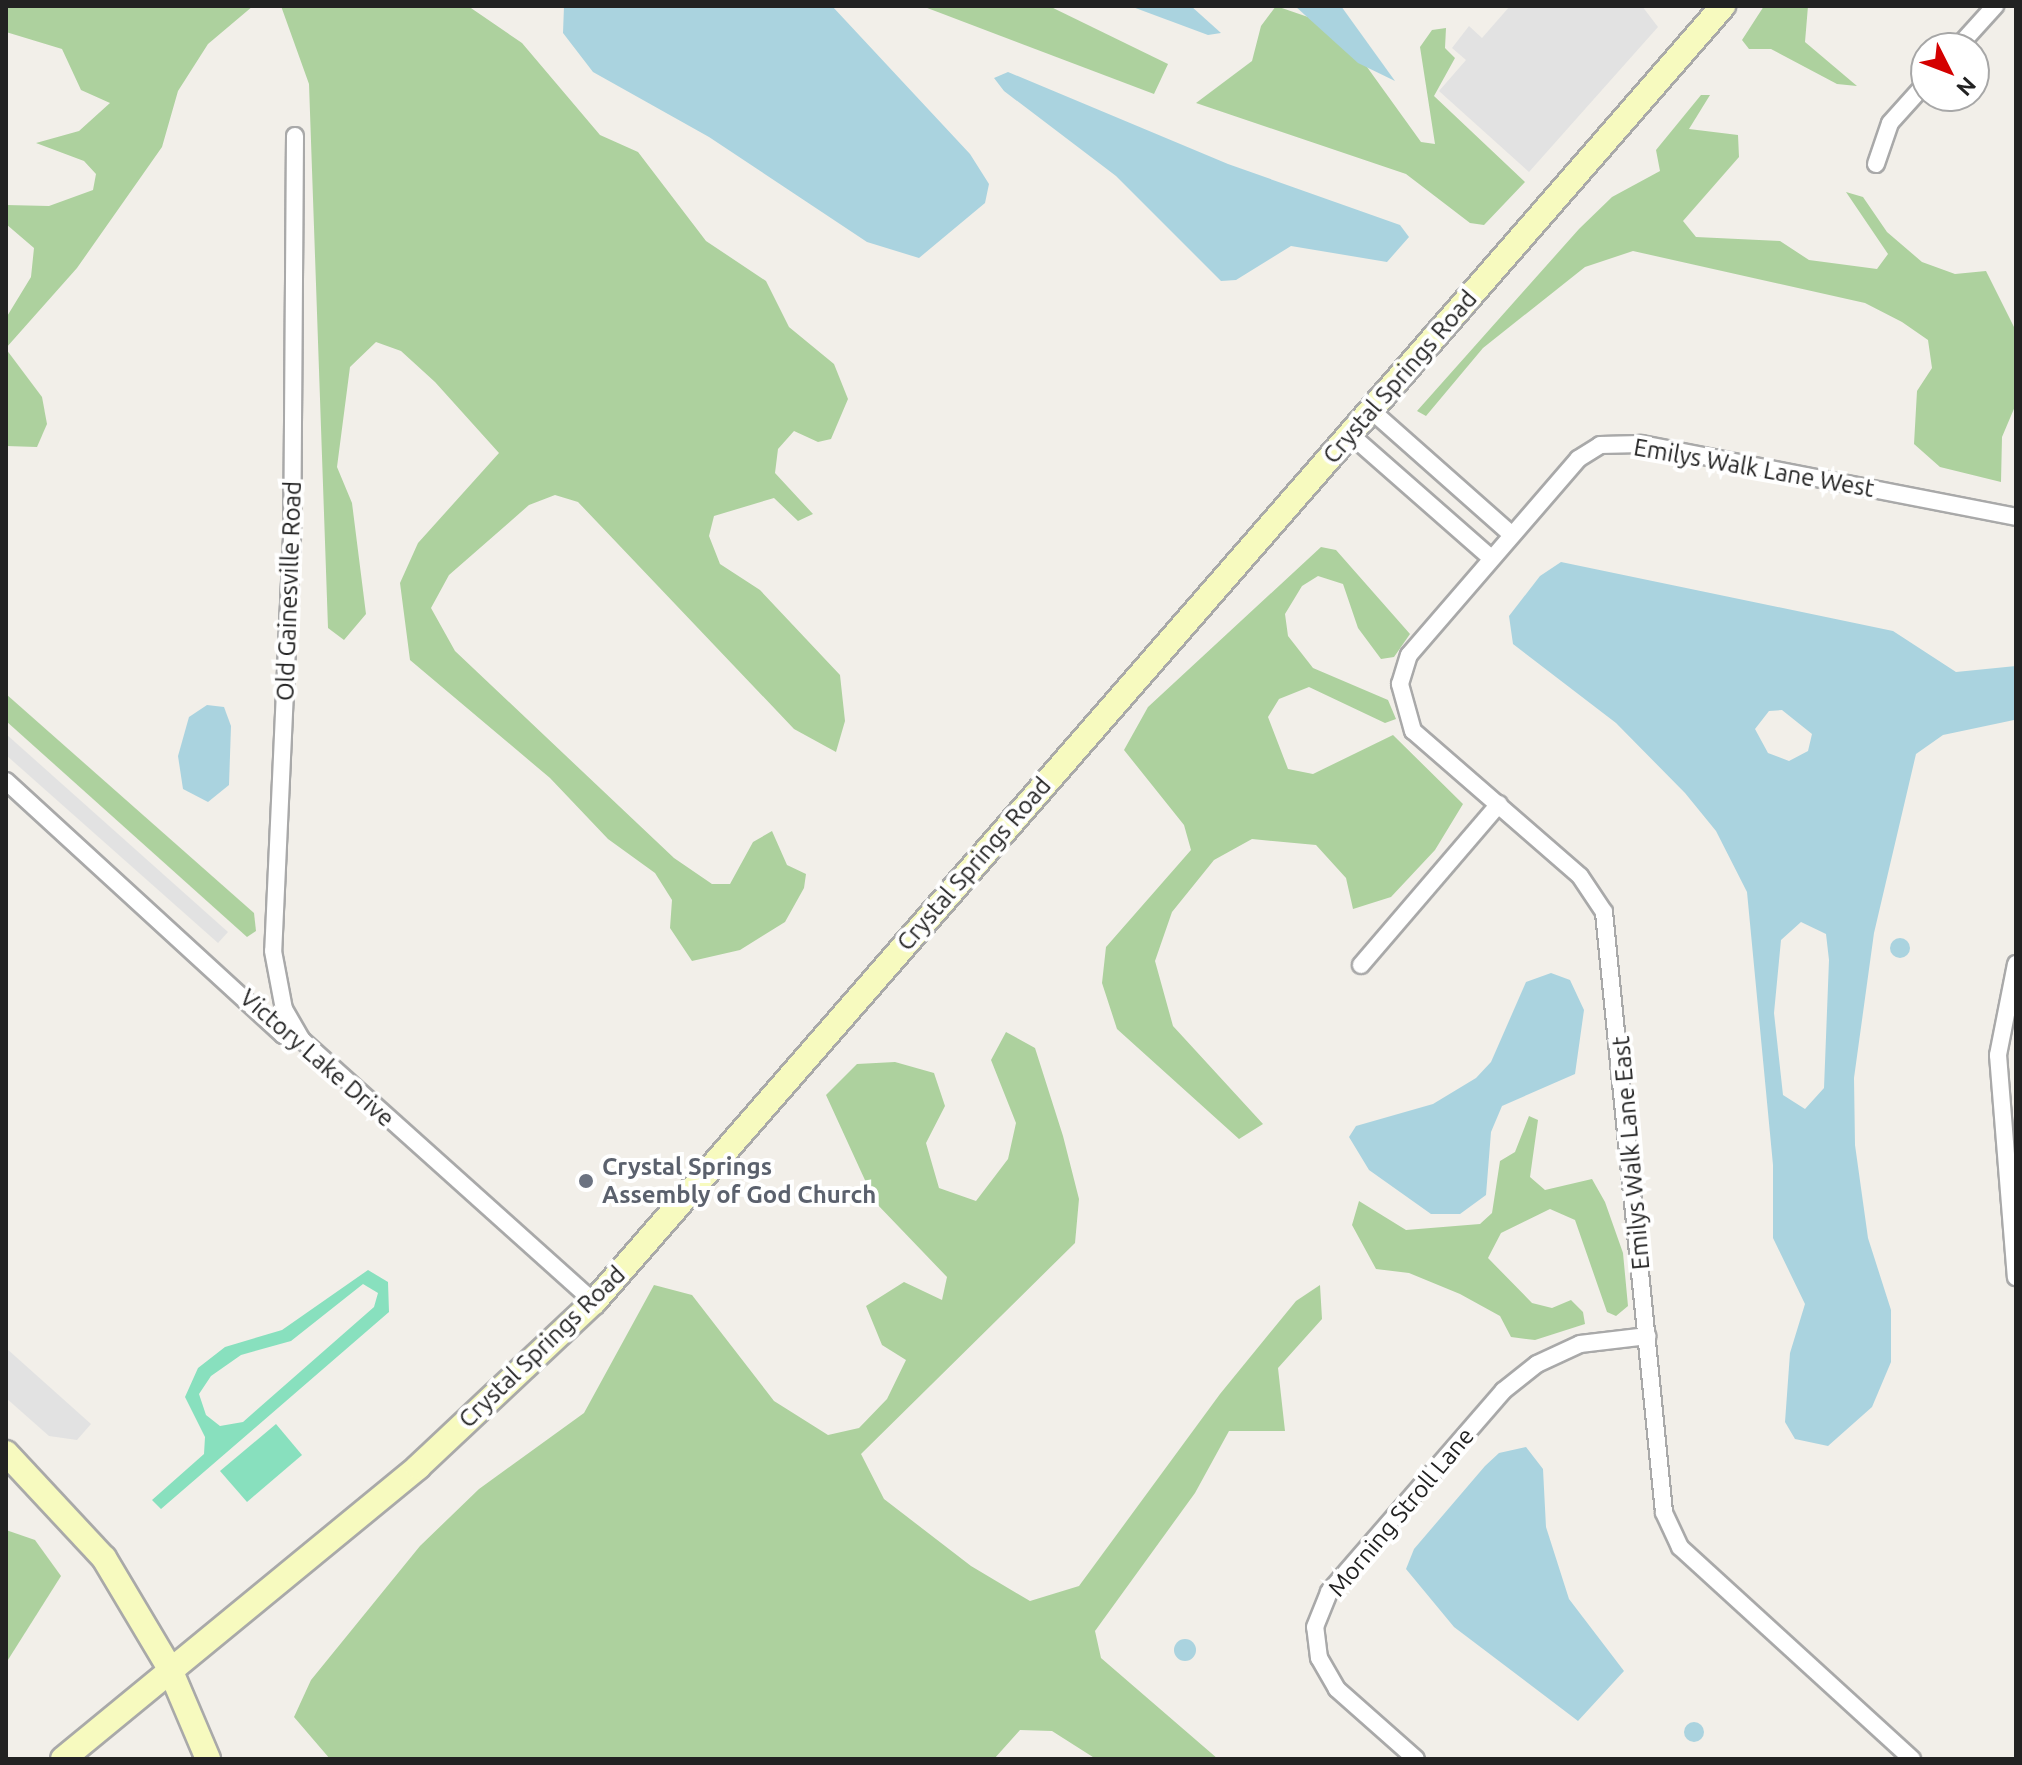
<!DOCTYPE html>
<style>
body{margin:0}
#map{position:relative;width:2022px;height:1765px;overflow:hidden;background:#f2efe9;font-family:Ubuntu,sans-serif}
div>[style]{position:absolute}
.forest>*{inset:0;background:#add19e}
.pitch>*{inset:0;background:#88e0be}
.parking>*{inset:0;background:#e2e2e2}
.water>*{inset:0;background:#aad3df}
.round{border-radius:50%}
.roads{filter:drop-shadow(2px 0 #a9a9a9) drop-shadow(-2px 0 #a9a9a9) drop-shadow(0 2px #a9a9a9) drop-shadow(0 -2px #a9a9a9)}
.street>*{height:16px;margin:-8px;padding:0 8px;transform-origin:8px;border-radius:8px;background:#fff}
.secondary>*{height:24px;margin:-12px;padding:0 12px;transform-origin:12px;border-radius:12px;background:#f7fabf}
.dots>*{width:22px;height:22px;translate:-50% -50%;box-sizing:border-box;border:4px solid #fff;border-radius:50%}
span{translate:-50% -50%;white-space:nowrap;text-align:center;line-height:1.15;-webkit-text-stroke:8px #fff;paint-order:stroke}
.street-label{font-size:24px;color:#222}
.worship-label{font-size:24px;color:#5b616d;font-weight:700}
.left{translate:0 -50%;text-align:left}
.frame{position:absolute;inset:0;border:8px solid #222;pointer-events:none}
.north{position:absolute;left:1910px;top:32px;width:80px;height:80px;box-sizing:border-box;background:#fff;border:2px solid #a7a7a7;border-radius:50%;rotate:132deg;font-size:22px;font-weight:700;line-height:32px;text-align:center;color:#222}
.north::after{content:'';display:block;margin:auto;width:28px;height:36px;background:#d40000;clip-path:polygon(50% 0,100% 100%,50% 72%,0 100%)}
</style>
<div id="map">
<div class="forest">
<div style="clip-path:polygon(6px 6px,253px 6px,208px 44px,178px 91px,162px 147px,77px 268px,6px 348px,6px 318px,31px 277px,34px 248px,6px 224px,6px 205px,49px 206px,93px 190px,96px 174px,84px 161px,36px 143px,79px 131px,110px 103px,81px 90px,62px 49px,6px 32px)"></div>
<div style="clip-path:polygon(281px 6px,468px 6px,522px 43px,600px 135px,638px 152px,706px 241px,766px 281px,789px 327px,834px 364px,848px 399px,831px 439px,818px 442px,794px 431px,778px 449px,775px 473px,813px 514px,798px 521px,774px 498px,714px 516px,709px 536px,720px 564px,760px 590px,840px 675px,845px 721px,836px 752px,794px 729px,578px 502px,555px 495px,529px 505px,449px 575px,431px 608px,455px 651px,674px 858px,712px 884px,730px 884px,753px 842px,772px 831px,787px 865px,806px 874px,804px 888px,785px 922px,740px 950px,692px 961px,670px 928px,672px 900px,655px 873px,608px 839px,550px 778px,410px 660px,400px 583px,418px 543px,499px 453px,435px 382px,401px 351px,376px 342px,350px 367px,337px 467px,352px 503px,366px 614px,344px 640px,328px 628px,309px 84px)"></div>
<div style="clip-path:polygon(922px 6px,1049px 6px,1168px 64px,1154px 94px)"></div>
<div style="clip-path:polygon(1276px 6px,1308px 17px,1367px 67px,1421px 142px,1435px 144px,1420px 47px,1432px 30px,1446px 28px,1445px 48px,1455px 58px,1434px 96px,1525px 182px,1484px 225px,1470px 223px,1406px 174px,1196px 103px,1252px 61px,1261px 26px)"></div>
<div style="clip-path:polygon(1764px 6px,1808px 6px,1805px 42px,1857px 86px,1837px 84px,1771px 49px,1749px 49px,1742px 40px)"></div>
<div style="clip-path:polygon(1701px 95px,1710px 95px,1689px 129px,1738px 135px,1739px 157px,1683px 221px,1696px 237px,1780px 241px,1809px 260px,1877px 269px,1888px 254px,1846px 192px,1863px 197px,1887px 232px,1922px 262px,1955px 274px,1986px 271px,2016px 331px,2016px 404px,2002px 437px,2001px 482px,1940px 467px,1914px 444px,1917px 391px,1932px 368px,1928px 340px,1902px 322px,1865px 303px,1633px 251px,1585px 267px,1483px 348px,1426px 416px,1417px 411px,1579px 229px,1612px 197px,1660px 171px,1656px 150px)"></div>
<div style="clip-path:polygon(6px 349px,42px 397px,47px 424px,37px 447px,6px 446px)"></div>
<div style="clip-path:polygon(1321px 547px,1336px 550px,1410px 634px,1394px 657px,1381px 659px,1358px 628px,1343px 584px,1318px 576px,1302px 586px,1285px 614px,1288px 636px,1313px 668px,1388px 700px,1396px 719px,1385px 723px,1309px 687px,1279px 699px,1268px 717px,1288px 769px,1313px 774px,1393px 735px,1463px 804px,1435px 850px,1391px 897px,1353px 909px,1346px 878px,1316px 845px,1252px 839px,1214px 860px,1172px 912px,1155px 961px,1173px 1026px,1263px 1124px,1239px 1139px,1117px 1029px,1102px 983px,1106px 947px,1191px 850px,1184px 825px,1124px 750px,1148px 707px)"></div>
<div style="clip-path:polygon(6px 694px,254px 913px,256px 931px,247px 937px,6px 721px)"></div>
<div style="clip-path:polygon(1006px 1032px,1035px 1048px,1063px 1136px,1079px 1199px,1075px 1243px,861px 1454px,884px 1499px,971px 1566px,1030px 1601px,1079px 1586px,1220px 1394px,1296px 1301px,1320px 1285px,1322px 1319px,1278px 1368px,1285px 1431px,1229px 1431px,1195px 1493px,1095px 1631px,1101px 1658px,1218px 1759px,1096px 1759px,1052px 1731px,1020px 1730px,994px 1759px,330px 1759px,294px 1717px,311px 1680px,420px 1546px,479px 1489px,584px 1413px,654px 1285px,692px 1295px,774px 1401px,828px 1435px,859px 1428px,887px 1399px,906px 1360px,882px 1345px,866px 1306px,904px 1282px,942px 1300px,947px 1277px,875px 1202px,826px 1095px,857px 1064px,895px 1062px,934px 1073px,945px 1106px,926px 1143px,939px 1188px,976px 1201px,1008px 1159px,1016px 1123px,991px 1060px)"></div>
<div style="clip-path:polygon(1529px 1116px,1538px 1120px,1530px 1177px,1545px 1190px,1592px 1179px,1605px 1202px,1623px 1253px,1628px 1306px,1616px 1316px,1607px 1312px,1575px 1220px,1550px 1209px,1501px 1233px,1488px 1258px,1532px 1303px,1552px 1308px,1571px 1300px,1583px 1312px,1585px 1324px,1535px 1340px,1511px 1337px,1500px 1316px,1460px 1294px,1409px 1273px,1376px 1269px,1352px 1225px,1359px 1201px,1406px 1230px,1480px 1224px,1492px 1213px,1500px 1161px,1515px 1152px)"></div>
<div style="clip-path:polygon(6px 1530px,35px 1540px,61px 1576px,6px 1663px)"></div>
</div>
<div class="pitch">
<div style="clip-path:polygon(evenodd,368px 1270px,388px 1282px,389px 1312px,161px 1509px,152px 1500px,204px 1454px,205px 1437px,185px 1397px,198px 1368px,225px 1347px,282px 1330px,368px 1270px,363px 1284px,378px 1293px,374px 1307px,243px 1422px,220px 1426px,206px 1415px,199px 1394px,211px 1376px,241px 1355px,291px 1341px,363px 1284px)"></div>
<div style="clip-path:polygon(276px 1424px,302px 1455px,247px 1502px,220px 1471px)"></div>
</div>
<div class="parking">
<div style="clip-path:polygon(1510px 6px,1642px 6px,1658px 27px,1529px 172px,1439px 91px,1466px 60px,1452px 48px,1469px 26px,1482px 38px)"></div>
<div style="clip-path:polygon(6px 734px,228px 932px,218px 943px,6px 755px)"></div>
<div style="clip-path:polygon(6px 1348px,91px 1424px,77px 1440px,49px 1436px,6px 1398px)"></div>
</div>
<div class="water">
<div style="clip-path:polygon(564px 6px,832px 6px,970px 154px,989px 184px,985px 203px,919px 258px,867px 242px,709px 137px,593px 72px,563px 33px)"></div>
<div style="clip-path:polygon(1130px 6px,1191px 6px,1221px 33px,1208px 35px)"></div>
<div style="clip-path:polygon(1295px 6px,1341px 6px,1395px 81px,1358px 63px)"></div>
<div style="clip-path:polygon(1008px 72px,1228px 164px,1400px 225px,1409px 237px,1387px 262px,1291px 246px,1236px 280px,1221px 281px,1116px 176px,1004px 91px,994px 78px)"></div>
<div style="clip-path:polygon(evenodd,1561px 562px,1893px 631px,1956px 672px,2016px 666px,2014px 720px,1943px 735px,1916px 754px,1874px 933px,1854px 1078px,1855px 1145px,1868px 1238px,1891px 1310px,1891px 1362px,1872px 1407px,1828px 1446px,1795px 1439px,1785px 1422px,1790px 1353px,1805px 1304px,1773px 1238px,1773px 1165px,1747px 892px,1716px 831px,1685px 793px,1616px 723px,1513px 644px,1509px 616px,1540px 576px,1561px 562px,1782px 710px,1812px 734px,1808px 751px,1789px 761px,1768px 753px,1755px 729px,1769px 711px,1782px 710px,1561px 562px,1801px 922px,1826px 934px,1829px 960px,1824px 1088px,1805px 1109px,1783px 1095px,1774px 1013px,1781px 940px,1801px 922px)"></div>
<div style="clip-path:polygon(207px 705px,224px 707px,231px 726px,229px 785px,208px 802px,183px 789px,178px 756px,189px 717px)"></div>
<div class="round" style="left:1890px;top:938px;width:20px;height:20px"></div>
<div style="clip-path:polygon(1551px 973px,1570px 980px,1584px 1010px,1575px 1074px,1502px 1106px,1491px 1132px,1486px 1195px,1460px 1214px,1431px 1214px,1369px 1170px,1349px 1137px,1356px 1126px,1433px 1104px,1476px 1078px,1491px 1062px,1526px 982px)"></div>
<div style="clip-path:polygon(1526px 1447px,1543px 1469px,1546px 1527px,1569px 1599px,1624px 1671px,1578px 1721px,1454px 1627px,1406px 1569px,1414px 1549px,1485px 1466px,1499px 1453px)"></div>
<div class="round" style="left:1174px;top:1639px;width:22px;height:22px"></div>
<div class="round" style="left:1684px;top:1722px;width:20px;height:20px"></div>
</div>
<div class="roads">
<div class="street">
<div style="left:1957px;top:48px;width:57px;rotate:-47.9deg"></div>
<div style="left:295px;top:136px;width:401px;rotate:90.4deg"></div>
<div style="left:292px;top:537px;width:414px;rotate:92.6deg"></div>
<div style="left:273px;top:951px;width:59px;rotate:79.3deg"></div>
<div style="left:284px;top:1009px;width:36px;rotate:60deg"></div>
<div style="left:1876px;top:164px;width:43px;rotate:-71.1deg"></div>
<div style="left:1890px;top:123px;width:54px;rotate:-48deg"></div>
<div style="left:1372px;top:411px;width:187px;rotate:41.5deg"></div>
<div style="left:1352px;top:436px;width:185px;rotate:41.3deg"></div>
<div style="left:6px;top:781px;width:376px;rotate:42.5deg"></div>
<div style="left:283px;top:1035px;width:20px;rotate:15deg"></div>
<div style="left:302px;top:1040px;width:392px;rotate:41.9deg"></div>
<div style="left:2016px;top:964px;width:93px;rotate:101.2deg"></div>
<div style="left:1998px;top:1055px;width:223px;rotate:85.4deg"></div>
<div style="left:1361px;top:965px;width:212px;rotate:-49.4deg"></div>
<div style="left:1416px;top:1759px;width:106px;rotate:-138.5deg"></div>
<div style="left:1337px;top:1689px;width:36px;rotate:-120deg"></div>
<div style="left:1319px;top:1658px;width:31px;rotate:-97deg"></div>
<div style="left:1315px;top:1627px;width:38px;rotate:-68deg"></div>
<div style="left:1329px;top:1592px;width:266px;rotate:-49.1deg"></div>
<div style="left:1503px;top:1391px;width:43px;rotate:-38.5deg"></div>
<div style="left:1537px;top:1364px;width:47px;rotate:-24.9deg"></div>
<div style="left:1580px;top:1344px;width:68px;rotate:-6.7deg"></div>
<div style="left:1912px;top:1759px;width:314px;rotate:-137.6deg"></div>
<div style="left:1680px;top:1547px;width:38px;rotate:-115deg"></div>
<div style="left:1664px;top:1512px;width:603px;rotate:-95.71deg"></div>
<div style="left:1604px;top:912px;width:43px;rotate:-123.7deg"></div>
<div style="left:1580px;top:876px;width:221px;rotate:-139deg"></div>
<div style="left:1413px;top:731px;width:49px;rotate:-105.5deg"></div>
<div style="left:1400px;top:684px;width:30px;rotate:-73deg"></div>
<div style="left:1409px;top:655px;width:259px;rotate:-49.2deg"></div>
<div style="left:1578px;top:459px;width:26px;rotate:-32deg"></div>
<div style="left:1600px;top:445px;width:41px;rotate:-1.4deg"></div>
<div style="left:1641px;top:444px;width:382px;rotate:11deg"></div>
</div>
<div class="secondary">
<div style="left:6px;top:1453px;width:144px;rotate:47deg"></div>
<div style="left:104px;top:1558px;width:127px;rotate:59.2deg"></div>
<div style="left:169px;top:1667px;width:100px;rotate:67deg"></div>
<div style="left:63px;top:1759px;width:460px;rotate:-39.4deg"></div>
<div style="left:418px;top:1467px;width:241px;rotate:-43.2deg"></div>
<div style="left:594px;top:1302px;width:1719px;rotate:-48.94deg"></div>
</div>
</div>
<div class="dots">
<div style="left:586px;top:1181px;background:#6b7280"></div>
</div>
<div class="street-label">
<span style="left:1400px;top:377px;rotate:-49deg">Crystal Springs Road</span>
<span style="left:1754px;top:468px;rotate:10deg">Emilys Walk Lane West</span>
<span style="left:289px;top:591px;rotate:-88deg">Old Gainesville Road</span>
<span style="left:974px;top:864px;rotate:-49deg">Crystal Springs Road</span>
<span style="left:317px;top:1058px;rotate:41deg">Victory Lake Drive</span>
<span style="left:1631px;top:1153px;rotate:-95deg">Emilys Walk Lane East</span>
<span style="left:542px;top:1347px;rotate:-44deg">Crystal Springs Road</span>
<span style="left:1401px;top:1512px;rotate:-50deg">Morning Stroll Lane</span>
</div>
<div class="worship-label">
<span class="left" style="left:602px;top:1181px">Crystal Springs<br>Assembly of God Church</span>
</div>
<div class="frame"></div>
<div class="north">N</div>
</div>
